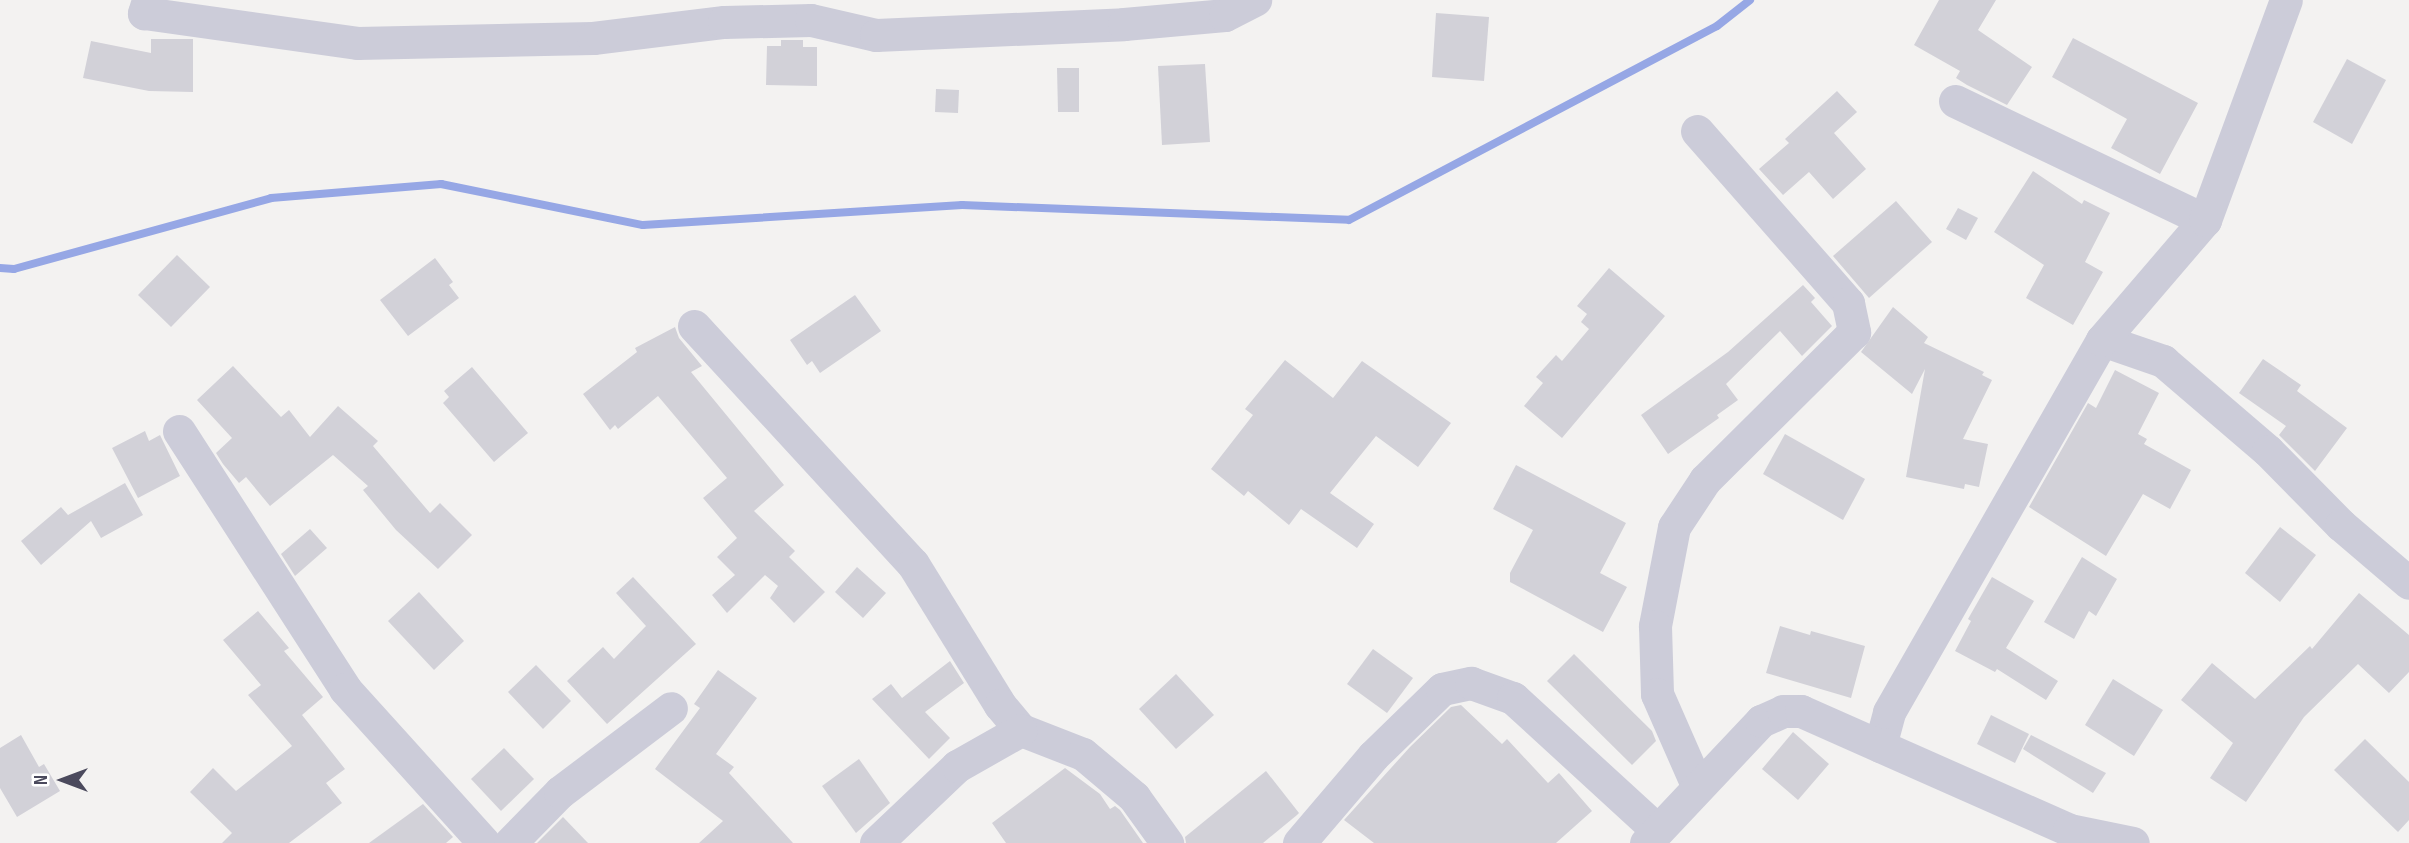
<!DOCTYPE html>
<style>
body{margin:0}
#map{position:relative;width:2409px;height:843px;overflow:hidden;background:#f3f2f1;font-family:"Sofia Sans Condensed",sans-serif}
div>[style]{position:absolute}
.stream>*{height:8px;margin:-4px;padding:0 4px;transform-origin:4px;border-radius:4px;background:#96a7e5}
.building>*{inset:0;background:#d2d1d8}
.street>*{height:33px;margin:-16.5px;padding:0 16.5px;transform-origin:16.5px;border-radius:16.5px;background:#ccccd9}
span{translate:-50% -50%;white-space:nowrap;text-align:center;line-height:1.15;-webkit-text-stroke:7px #fff;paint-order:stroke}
.north{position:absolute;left:28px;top:745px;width:70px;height:70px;-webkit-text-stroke:5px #fff;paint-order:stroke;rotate:270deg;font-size:19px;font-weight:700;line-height:28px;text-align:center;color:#4b4a5d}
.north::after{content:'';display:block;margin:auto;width:24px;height:32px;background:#4b4a5d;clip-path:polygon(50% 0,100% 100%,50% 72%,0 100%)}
</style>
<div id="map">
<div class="stream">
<div style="left:0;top:268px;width:14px;rotate:4deg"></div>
<div style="left:14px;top:269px;width:267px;rotate:-15.4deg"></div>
<div style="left:271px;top:198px;width:171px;rotate:-4.7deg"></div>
<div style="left:441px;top:184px;width:206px;rotate:11.5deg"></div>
<div style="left:643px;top:225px;width:320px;rotate:-3.6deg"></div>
<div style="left:962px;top:205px;width:387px;rotate:2.2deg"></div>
<div style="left:1349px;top:220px;width:416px;rotate:-27.8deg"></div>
<div style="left:1717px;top:26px;width:42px;rotate:-38.2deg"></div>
</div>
<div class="building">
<div style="clip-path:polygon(1939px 0,1996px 0,1978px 30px,2032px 67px,2007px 105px,1967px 85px,1956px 78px,1960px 71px,1914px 45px)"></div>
<div style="clip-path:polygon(1436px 13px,1489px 17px,1484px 81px,1432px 77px)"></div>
<div style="clip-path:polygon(2073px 38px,2198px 103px,2160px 174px,2111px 148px,2127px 119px,2052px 77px)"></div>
<div style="clip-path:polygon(151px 39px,193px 39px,193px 92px,149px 91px,83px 78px,91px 41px,151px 53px)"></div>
<div style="clip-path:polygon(781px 40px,803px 40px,803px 47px,817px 47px,817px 86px,766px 85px,767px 46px,781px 46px)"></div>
<div style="clip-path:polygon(2347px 59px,2386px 80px,2352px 144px,2313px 122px)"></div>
<div style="clip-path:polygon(1205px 64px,1210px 142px,1162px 145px,1158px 66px)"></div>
<div style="clip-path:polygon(1057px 68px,1079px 68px,1079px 112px,1058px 112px)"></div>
<div style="clip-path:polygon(936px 89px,959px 90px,958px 113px,935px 112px)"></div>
<div style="clip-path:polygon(1837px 91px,1857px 112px,1834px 133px,1866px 169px,1833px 199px,1809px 172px,1783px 195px,1759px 169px,1789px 143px,1785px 139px)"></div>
<div style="clip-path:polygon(2033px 171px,2082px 204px,2084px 200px,2110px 213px,2085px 262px,2103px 272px,2073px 325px,2026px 298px,2044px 265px,1994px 232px)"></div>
<div style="clip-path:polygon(1896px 201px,1932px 242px,1869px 298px,1833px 256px)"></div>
<div style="clip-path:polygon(1958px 208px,1978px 218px,1966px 240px,1946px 229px)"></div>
<div style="clip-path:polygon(177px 255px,210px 287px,171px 327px,138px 295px)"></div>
<div style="clip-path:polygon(435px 258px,453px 282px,449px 285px,459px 298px,408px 336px,380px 300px)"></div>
<div style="clip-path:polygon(1609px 268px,1665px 316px,1562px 438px,1524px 406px,1543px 383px,1536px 377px,1556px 355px,1562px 361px,1589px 329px,1581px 322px,1587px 314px,1577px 306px)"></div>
<div style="clip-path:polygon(1803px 285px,1815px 298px,1811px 302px,1832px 326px,1802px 356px,1780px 331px,1726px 384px,1738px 400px,1717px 415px,1719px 418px,1668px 454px,1641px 415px,1728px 352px)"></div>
<div style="clip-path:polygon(855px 295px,881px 331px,820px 373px,812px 361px,807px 365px,790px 340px)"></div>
<div style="clip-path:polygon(1893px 307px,1928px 337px,1924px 343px,1984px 372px,1982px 375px,1992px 380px,1963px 439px,1988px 444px,1979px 487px,1965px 484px,1964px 489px,1906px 477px,1925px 369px,1912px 394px,1861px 352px)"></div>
<div style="clip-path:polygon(675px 327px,679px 338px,702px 366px,691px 372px,784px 485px,754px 511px,795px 551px,789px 557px,825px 592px,794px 623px,770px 598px,778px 586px,765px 575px,727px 613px,712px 595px,735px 575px,717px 557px,737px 538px,703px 498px,727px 478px,658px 396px,618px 429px,615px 425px,610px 430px,583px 394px,637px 352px,635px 348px)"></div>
<div style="clip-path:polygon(2263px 359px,2301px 385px,2297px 391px,2347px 428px,2315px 471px,2279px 435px,2286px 426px,2239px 393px)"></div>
<div style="clip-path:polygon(1285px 360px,1333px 398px,1362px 361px,1451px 423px,1418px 467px,1376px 436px,1330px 493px,1374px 524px,1357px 548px,1301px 509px,1289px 525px,1248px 491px,1244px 496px,1211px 469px,1253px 415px,1245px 409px)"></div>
<div style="clip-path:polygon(233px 366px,281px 417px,289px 410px,310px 437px,338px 406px,378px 441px,373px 446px,430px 513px,440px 503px,472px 535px,438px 569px,396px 530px,363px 490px,368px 486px,333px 455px,270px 506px,246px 477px,239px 483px,223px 464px,216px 453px,232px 438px,197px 400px)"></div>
<div style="clip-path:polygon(472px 367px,528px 433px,494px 462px,443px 403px,449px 397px,444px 391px)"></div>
<div style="clip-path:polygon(2115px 370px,2159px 393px,2138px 434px,2147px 439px,2144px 444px,2191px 470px,2170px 509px,2143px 494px,2106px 556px,2029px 507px,2088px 403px,2096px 408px)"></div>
<div style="clip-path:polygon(145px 431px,149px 441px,160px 435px,180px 476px,138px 498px,112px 448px)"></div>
<div style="clip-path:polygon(1785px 434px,1865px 479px,1843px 520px,1763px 474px)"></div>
<div style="clip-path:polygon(1516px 465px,1626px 523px,1600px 573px,1627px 587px,1603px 632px,1510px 582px,1510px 573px,1533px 530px,1493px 509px)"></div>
<div style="clip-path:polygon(125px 483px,143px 515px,101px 538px,91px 521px,41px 565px,21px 541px,61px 507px,68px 515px)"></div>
<div style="clip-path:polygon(2280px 527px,2316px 555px,2280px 602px,2245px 573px)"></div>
<div style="clip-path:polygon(310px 529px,327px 548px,295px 576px,281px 554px)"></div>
<div style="clip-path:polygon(2082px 557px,2117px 579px,2096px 616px,2089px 611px,2074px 639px,2044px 622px)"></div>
<div style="clip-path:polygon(857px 567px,886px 593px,863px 618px,835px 592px)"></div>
<div style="clip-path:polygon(633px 577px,696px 644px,607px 724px,567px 681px,603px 647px,614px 659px,646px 626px,616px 593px)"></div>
<div style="clip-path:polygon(1992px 577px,2034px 601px,2006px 648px,2058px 681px,2046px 700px,1997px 669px,1995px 672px,1955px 651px,1971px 621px,1968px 619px)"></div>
<div style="clip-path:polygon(419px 592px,464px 641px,434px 670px,388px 621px)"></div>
<div style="clip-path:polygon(2359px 593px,2409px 635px,2409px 672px,2389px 693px,2358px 664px,2304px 717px,2246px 802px,2210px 778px,2233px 743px,2181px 700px,2212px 663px,2255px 699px,2310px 646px,2312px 649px)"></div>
<div style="clip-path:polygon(258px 611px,289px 648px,284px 651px,323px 697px,302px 715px,345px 769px,326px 783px,342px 803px,289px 843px,222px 843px,232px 833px,190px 792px,213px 768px,236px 791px,292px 746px,248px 695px,261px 685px,223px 640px)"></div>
<div style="clip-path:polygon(1780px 626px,1810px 635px,1811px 631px,1865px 646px,1851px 698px,1766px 673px)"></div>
<div style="clip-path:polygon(1373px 649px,1413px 678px,1387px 713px,1347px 684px)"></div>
<div style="clip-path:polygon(1574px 654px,1652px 731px,1656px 741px,1632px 765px,1547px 681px)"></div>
<div style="clip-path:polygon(950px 661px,964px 683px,925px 712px,950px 738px,929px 759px,872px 699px,891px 684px,902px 698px)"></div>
<div style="clip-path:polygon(536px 665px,571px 701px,543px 729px,508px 692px)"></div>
<div style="clip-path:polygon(718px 670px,757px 698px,716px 754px,734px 767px,729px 773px,793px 843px,699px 843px,723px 821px,655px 769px,700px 708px,694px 704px)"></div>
<div style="clip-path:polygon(1176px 674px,1214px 715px,1176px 749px,1139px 709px)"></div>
<div style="clip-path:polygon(2113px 679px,2163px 710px,2134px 756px,2085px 725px)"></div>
<div style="clip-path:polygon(1461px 705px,1502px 744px,1507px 739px,1548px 783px,1559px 773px,1592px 811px,1556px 843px,1374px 843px,1344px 820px,1410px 747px,1451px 707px)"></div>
<div style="clip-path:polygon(1991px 715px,2029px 734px,2015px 763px,1977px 744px)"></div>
<div style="clip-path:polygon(1793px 732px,1829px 764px,1798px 800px,1762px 769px)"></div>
<div style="clip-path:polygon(21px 735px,39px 767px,44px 764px,60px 791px,17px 817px,0 788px,0 748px)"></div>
<div style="clip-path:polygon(2031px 735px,2106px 773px,2093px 793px,2023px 749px)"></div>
<div style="clip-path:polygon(2365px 739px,2409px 782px,2409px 820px,2398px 832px,2334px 770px)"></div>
<div style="clip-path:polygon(504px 748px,534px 779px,501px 811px,471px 779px)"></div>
<div style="clip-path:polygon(859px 759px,890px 803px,856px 833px,822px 786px)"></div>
<div style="clip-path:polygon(1065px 768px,1100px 794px,1110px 809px,1115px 806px,1120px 810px,1143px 843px,1006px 843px,992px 823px)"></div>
<div style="clip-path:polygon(1266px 771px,1299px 813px,1297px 815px,1263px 843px,1186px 843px,1185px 837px)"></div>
<div style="clip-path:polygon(423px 804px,453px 837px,446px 843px,369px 843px)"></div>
<div style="clip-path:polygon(563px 817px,588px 843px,537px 843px)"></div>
</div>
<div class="street">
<div style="left:148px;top:0;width:14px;rotate:107deg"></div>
<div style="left:144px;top:13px;width:215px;rotate:8deg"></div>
<div style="left:357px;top:43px;width:236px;rotate:-1.2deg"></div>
<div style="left:593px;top:38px;width:132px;rotate:-7deg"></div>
<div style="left:724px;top:22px;width:87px;rotate:-1.3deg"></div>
<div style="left:811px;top:20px;width:67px;rotate:13deg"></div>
<div style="left:876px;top:35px;width:248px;rotate:-2.5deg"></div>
<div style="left:1124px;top:24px;width:101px;rotate:-5.1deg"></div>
<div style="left:1225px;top:15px;width:34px;rotate:-27deg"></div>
<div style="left:1955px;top:101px;width:277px;rotate:25.5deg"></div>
<div style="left:1697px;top:131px;width:229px;rotate:48.7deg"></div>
<div style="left:1848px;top:303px;width:30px;rotate:78deg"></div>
<div style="left:1854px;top:332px;width:210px;rotate:135.2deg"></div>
<div style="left:1705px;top:480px;width:56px;rotate:123.4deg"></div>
<div style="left:1674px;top:527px;width:101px;rotate:100.9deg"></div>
<div style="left:1655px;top:626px;width:68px;rotate:88.3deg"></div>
<div style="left:1657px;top:694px;width:99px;rotate:66.3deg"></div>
<div style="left:694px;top:326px;width:323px;rotate:47.4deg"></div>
<div style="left:913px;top:564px;width:166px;rotate:58.3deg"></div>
<div style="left:1000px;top:705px;width:33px;rotate:50deg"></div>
<div style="left:1021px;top:730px;width:66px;rotate:21.2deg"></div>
<div style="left:1083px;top:754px;width:67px;rotate:40.1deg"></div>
<div style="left:1134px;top:797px;width:57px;rotate:54.3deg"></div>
<div style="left:2102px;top:340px;width:65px;rotate:19deg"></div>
<div style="left:2163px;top:361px;width:138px;rotate:40.6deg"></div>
<div style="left:2268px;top:451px;width:104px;rotate:45.4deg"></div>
<div style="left:2341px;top:525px;width:89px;rotate:40.5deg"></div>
<div style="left:179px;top:431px;width:307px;rotate:57.2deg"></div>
<div style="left:345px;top:689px;width:207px;rotate:47.9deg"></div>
<div style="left:1880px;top:746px;width:35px;rotate:-75deg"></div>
<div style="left:1889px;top:712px;width:429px;rotate:-60.2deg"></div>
<div style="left:2102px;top:340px;width:158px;rotate:-49.4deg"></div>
<div style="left:2205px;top:220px;width:234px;rotate:-69.8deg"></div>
<div style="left:510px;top:843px;width:71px;rotate:-45.6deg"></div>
<div style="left:560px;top:792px;width:139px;rotate:-37.1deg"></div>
<div style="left:876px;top:843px;width:112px;rotate:-43.5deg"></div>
<div style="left:957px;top:766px;width:73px;rotate:-29.4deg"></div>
<div style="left:1299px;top:843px;width:114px;rotate:-49.6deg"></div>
<div style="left:1373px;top:756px;width:96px;rotate:-44.2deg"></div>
<div style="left:1442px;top:689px;width:30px;rotate:-12deg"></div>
<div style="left:1471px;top:683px;width:45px;rotate:19.7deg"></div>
<div style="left:1513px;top:698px;width:195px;rotate:42.5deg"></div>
<div style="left:1646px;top:843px;width:168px;rotate:-46.7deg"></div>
<div style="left:1761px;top:721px;width:24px;rotate:-24deg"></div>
<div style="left:1783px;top:711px;width:18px"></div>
<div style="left:1801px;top:711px;width:293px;rotate:23.9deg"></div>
<div style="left:2069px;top:830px;width:65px;rotate:11.5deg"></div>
</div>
<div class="north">N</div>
</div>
